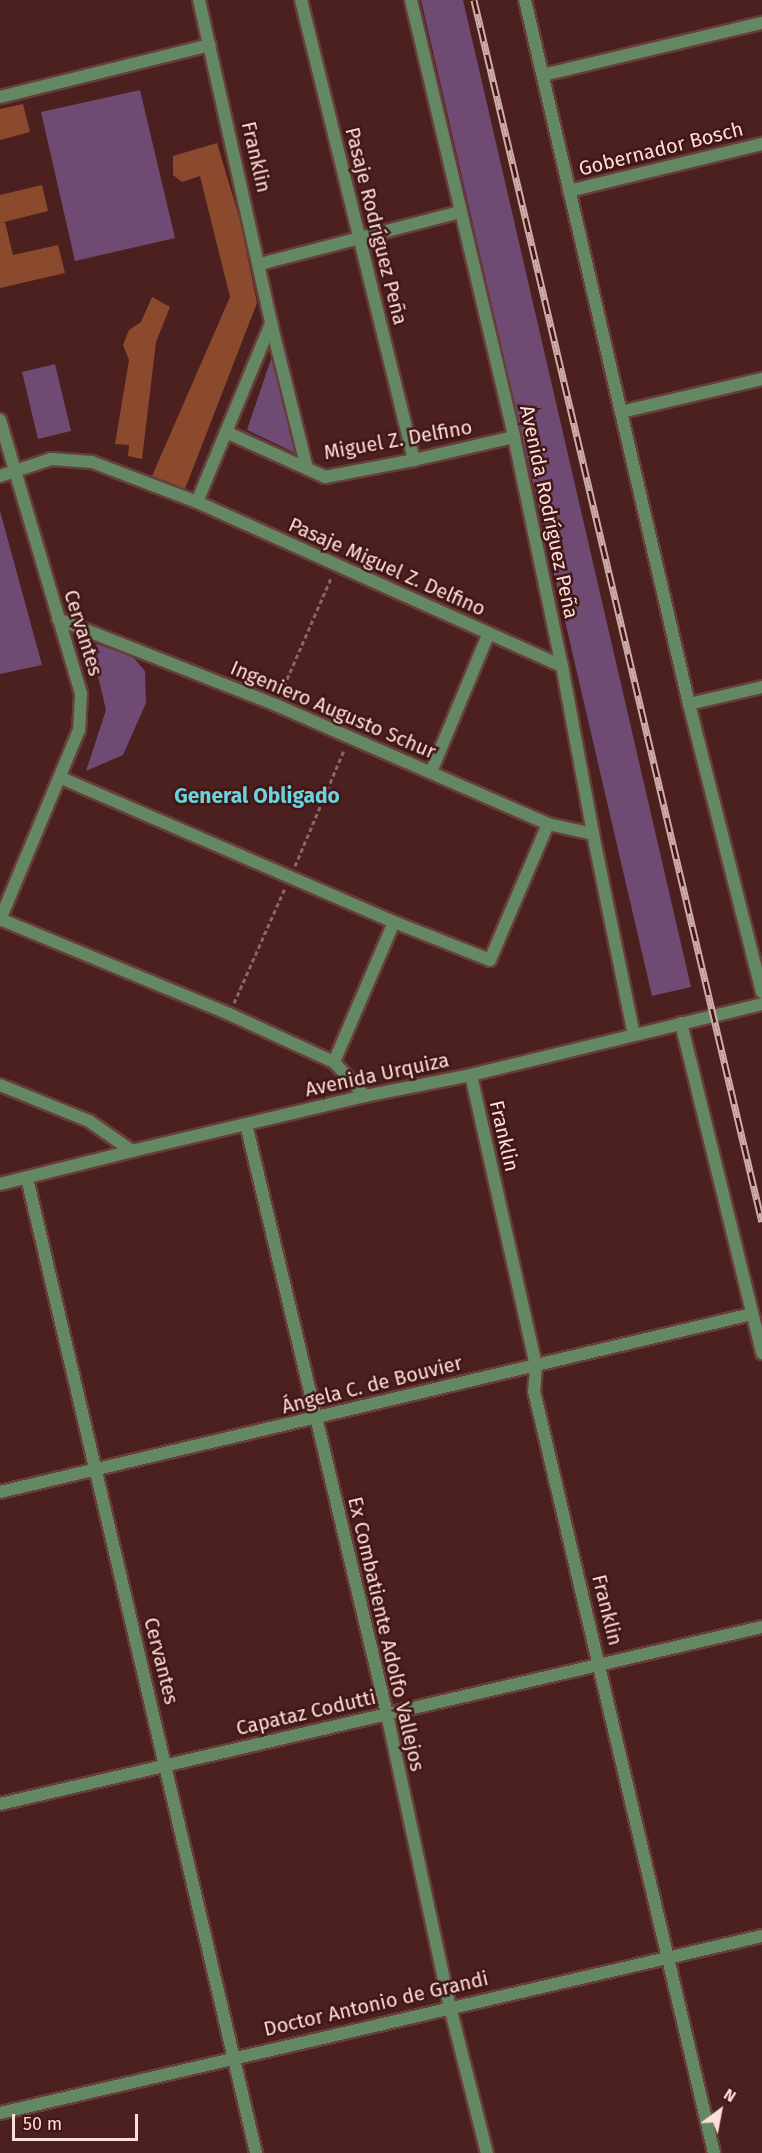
<!DOCTYPE html>
<meta charset="utf-8">
<style>
body{margin:0}
#map{position:relative;width:762px;height:2153px;overflow:hidden;background:#4c201e;font-family:"Fira Sans",sans-serif}
div>[style]{position:absolute}
.green>*{inset:0;background:#6f4a72}
.building>*{inset:0;background:#8b4a2d}
.path>*{height:3px;margin-top:-1.5px;transform-origin:0;background:repeating-linear-gradient(90deg,#8d6664 0 4.5px,transparent 0 7.5px)}
.roads{filter:drop-shadow(2px 0 #683e3c) drop-shadow(-2px 0 #683e3c) drop-shadow(0 2px #683e3c) drop-shadow(0 -2px #683e3c)}
.minor>*{height:12px;margin:-6px;padding:0 6px;transform-origin:6px;border-radius:6px;background:#638863}
.tertiary>*{height:12px;margin:-6px;padding:0 6px;transform-origin:6px;border-radius:6px;background:#638863}
.rail>*{height:7px;margin-top:-3.5px;transform-origin:0;background:repeating-linear-gradient(90deg,#411614 0 14px,#ceaca9 0 28px);box-sizing:border-box;border-block:2px solid #ceaca9}
span{translate:-50% -50%;white-space:nowrap;text-align:center;line-height:1.15;-webkit-text-stroke:5px #411614;paint-order:stroke}
.street-label{font-size:20px;color:#fcdedb}
.neighbourhood-label{font-size:21px;color:#68d4df;font-weight:700}
.north{position:absolute;left:690px;top:2081px;width:60px;height:60px;-webkit-text-stroke:4px #411614;paint-order:stroke;rotate:32deg;font-size:16px;font-weight:700;line-height:24px;text-align:center;color:#fcdedb}
.north::after{content:'';display:block;margin:auto;width:21px;height:27px;background:#fcdedb;clip-path:polygon(50% 0,100% 100%,50% 72%,0 100%)}
.scale{position:absolute;left:12px;top:2114px;width:126px;height:27px;box-sizing:border-box;border:3px solid #fcdedb;border-top:0;padding-left:8px;font-size:18px;line-height:21px;white-space:nowrap;color:#fcdedb;-webkit-text-stroke:4px #411614;paint-order:stroke}
</style>
<div id="map">
<div class="green">
<div style="clip-path:polygon(421px 0,463px 0,691px 987px,652px 996px)"></div>
<div style="clip-path:polygon(140px 90px,175px 238px,75px 261px,41px 112px)"></div>
<div style="clip-path:polygon(272px 356px,297px 454px,247px 430px)"></div>
<div style="clip-path:polygon(55px 364px,71px 431px,38px 439px,22px 372px)"></div>
<div style="clip-path:polygon(0 511px,42px 665px,0 674px)"></div>
<div style="clip-path:polygon(97px 644px,133px 657px,145px 671px,146px 703px,123px 755px,86px 771px,106px 710px,92px 651px)"></div>
</div>
<div class="building">
<div style="clip-path:polygon(23px 104px,30px 132px,0 140px,0 109px)"></div>
<div style="clip-path:polygon(217px 143px,240px 220px,257px 303px,185px 489px,152px 476px,230px 297px,200px 176px,182px 182px,173px 175px,173px 156px)"></div>
<div style="clip-path:polygon(42px 185px,48px 211px,0 223px,0 195px)"></div>
<div style="clip-path:polygon(5px 222px,13px 255px,58px 245px,65px 273px,0 288px,0 223px)"></div>
<div style="clip-path:polygon(152px 297px,170px 307px,156px 342px,142px 459px,128px 456px,129px 445px,115px 444px,129px 360px,123px 345px,129px 330px,141px 322px)"></div>
</div>
<div class="path">
<div style="left:281px;top:693px;width:125px;rotate:-66.5deg"></div>
<div style="left:295px;top:866px;width:126px;rotate:-67.1deg"></div>
<div style="left:234px;top:1003px;width:126px;rotate:-66.1deg"></div>
</div>
<div class="roads">
<div class="minor">
<div style="left:199px;top:0;width:331px;rotate:77.4deg"></div>
<div style="left:271px;top:323px;width:150px;rotate:76.1deg"></div>
<div style="left:301px;top:0;width:474px;rotate:76.2deg"></div>
<div style="left:411px;top:0;width:449px;rotate:76.7deg"></div>
<div style="left:514px;top:437px;width:234px;rotate:78.2deg"></div>
<div style="left:562px;top:666px;width:171px;rotate:79.5deg"></div>
<div style="left:593px;top:834px;width:205px;rotate:78.5deg"></div>
<div style="left:525px;top:0;width:723px;rotate:76.89deg"></div>
<div style="left:689px;top:704px;width:297px;rotate:75.8deg"></div>
<div style="left:543px;top:75px;width:225px;rotate:-13.4deg"></div>
<div style="left:0;top:97px;width:216px;rotate:-13.9deg"></div>
<div style="left:569px;top:191px;width:199px;rotate:-13.7deg"></div>
<div style="left:260px;top:264px;width:206px;rotate:-14.6deg"></div>
<div style="left:621px;top:412px;width:145px;rotate:-13.2deg"></div>
<div style="left:0;top:420px;width:286px;rotate:73.5deg"></div>
<div style="left:81px;top:694px;width:36px;rotate:93deg"></div>
<div style="left:79px;top:730px;width:206px;rotate:112.6deg"></div>
<div style="left:226px;top:432px;width:109px;rotate:24.4deg"></div>
<div style="left:325px;top:477px;width:91px;rotate:-10.8deg"></div>
<div style="left:414px;top:460px;width:103px;rotate:-13deg"></div>
<div style="left:0;top:476px;width:54px;rotate:-18.4deg"></div>
<div style="left:51px;top:459px;width:41px;rotate:4.2deg"></div>
<div style="left:92px;top:462px;width:112px;rotate:20.9deg"></div>
<div style="left:197px;top:502px;width:400px;rotate:24.2deg"></div>
<div style="left:197px;top:502px;width:194px;rotate:-67.5deg"></div>
<div style="left:58px;top:619px;width:234px;rotate:21.5deg"></div>
<div style="left:276px;top:705px;width:297px;rotate:23.6deg"></div>
<div style="left:548px;top:824px;width:46px;rotate:12.5deg"></div>
<div style="left:689px;top:704px;width:75px;rotate:-13.1deg"></div>
<div style="left:431px;top:772px;width:148px;rotate:-67.4deg"></div>
<div style="left:61px;top:778px;width:363px;rotate:23.4deg"></div>
<div style="left:394px;top:922px;width:103px;rotate:21.6deg"></div>
<div style="left:490px;top:960px;width:148px;rotate:-66.9deg"></div>
<div style="left:0;top:919px;width:248px;rotate:22.5deg"></div>
<div style="left:229px;top:1014px;width:115px;rotate:24.6deg"></div>
<div style="left:334px;top:1062px;width:46px;rotate:47.6deg"></div>
<div style="left:681px;top:1023px;width:340px;rotate:76.2deg"></div>
<div style="left:334px;top:1062px;width:152px;rotate:-66.8deg"></div>
<div style="left:471px;top:1075px;width:297px;rotate:77.4deg"></div>
<div style="left:536px;top:1365px;width:26px;rotate:94deg"></div>
<div style="left:534px;top:1391px;width:783px;rotate:76.71deg"></div>
<div style="left:0;top:1085px;width:96px;rotate:22deg"></div>
<div style="left:89px;top:1121px;width:52px;rotate:34.9deg"></div>
<div style="left:246px;top:1124px;width:607px;rotate:76.56deg"></div>
<div style="left:387px;top:1714px;width:300px;rotate:77.9deg"></div>
<div style="left:450px;top:2007px;width:151px;rotate:75.8deg"></div>
<div style="left:27px;top:1178px;width:1002px;rotate:76.78deg"></div>
<div style="left:0;top:1492px;width:773px;rotate:-13.32deg"></div>
<div style="left:0;top:1804px;width:782px;rotate:-13.08deg"></div>
<div style="left:0;top:2113px;width:782px;rotate:-13.08deg"></div>
</div>
<div class="tertiary">
<div style="left:0;top:1184px;width:136px;rotate:-14deg"></div>
<div style="left:132px;top:1151px;width:239px;rotate:-13.3deg"></div>
<div style="left:365px;top:1096px;width:108px;rotate:-11.2deg"></div>
<div style="left:471px;top:1075px;width:300px;rotate:-13.7deg"></div>
</div>
</div>
<div class="rail">
<div style="left:474px;top:0;width:1255px;rotate:76.74deg"></div>
</div>
<div class="street-label">
<span style="left:661px;top:149px;rotate:-14deg">Gobernador Bosch</span>
<span style="left:256px;top:157px;rotate:77deg">Franklin</span>
<span style="left:376px;top:226px;rotate:76deg">Pasaje Rodríguez Peña</span>
<span style="left:398px;top:440px;rotate:-10deg">Miguel Z. Delfino</span>
<span style="left:549px;top:512px;rotate:78deg">Avenida Rodríguez Peña</span>
<span style="left:387px;top:567px;rotate:24deg">Pasaje Miguel Z. Delfino</span>
<span style="left:83px;top:633px;rotate:73deg">Cervantes</span>
<span style="left:333px;top:710px;rotate:23deg">Ingeniero Augusto Schur</span>
<span style="left:377px;top:1075px;rotate:-12deg">Avenida Urquiza</span>
<span style="left:504px;top:1136px;rotate:77deg">Franklin</span>
<span style="left:372px;top:1385px;rotate:-14deg">Ángela C. de Bouvier</span>
<span style="left:607px;top:1610px;rotate:76deg">Franklin</span>
<span style="left:386px;top:1634px;rotate:77deg">Ex Combatiente Adolfo Vallejos</span>
<span style="left:161px;top:1661px;rotate:76deg">Cervantes</span>
<span style="left:306px;top:1713px;rotate:-13deg">Capataz Codutti</span>
<span style="left:376px;top:2004px;rotate:-13deg">Doctor Antonio de Grandi</span>
</div>
<div class="neighbourhood-label">
<span style="left:257px;top:796px">General Obligado</span>
</div>
<div class="north">N</div>
<div class="scale">50 m</div>
</div>
